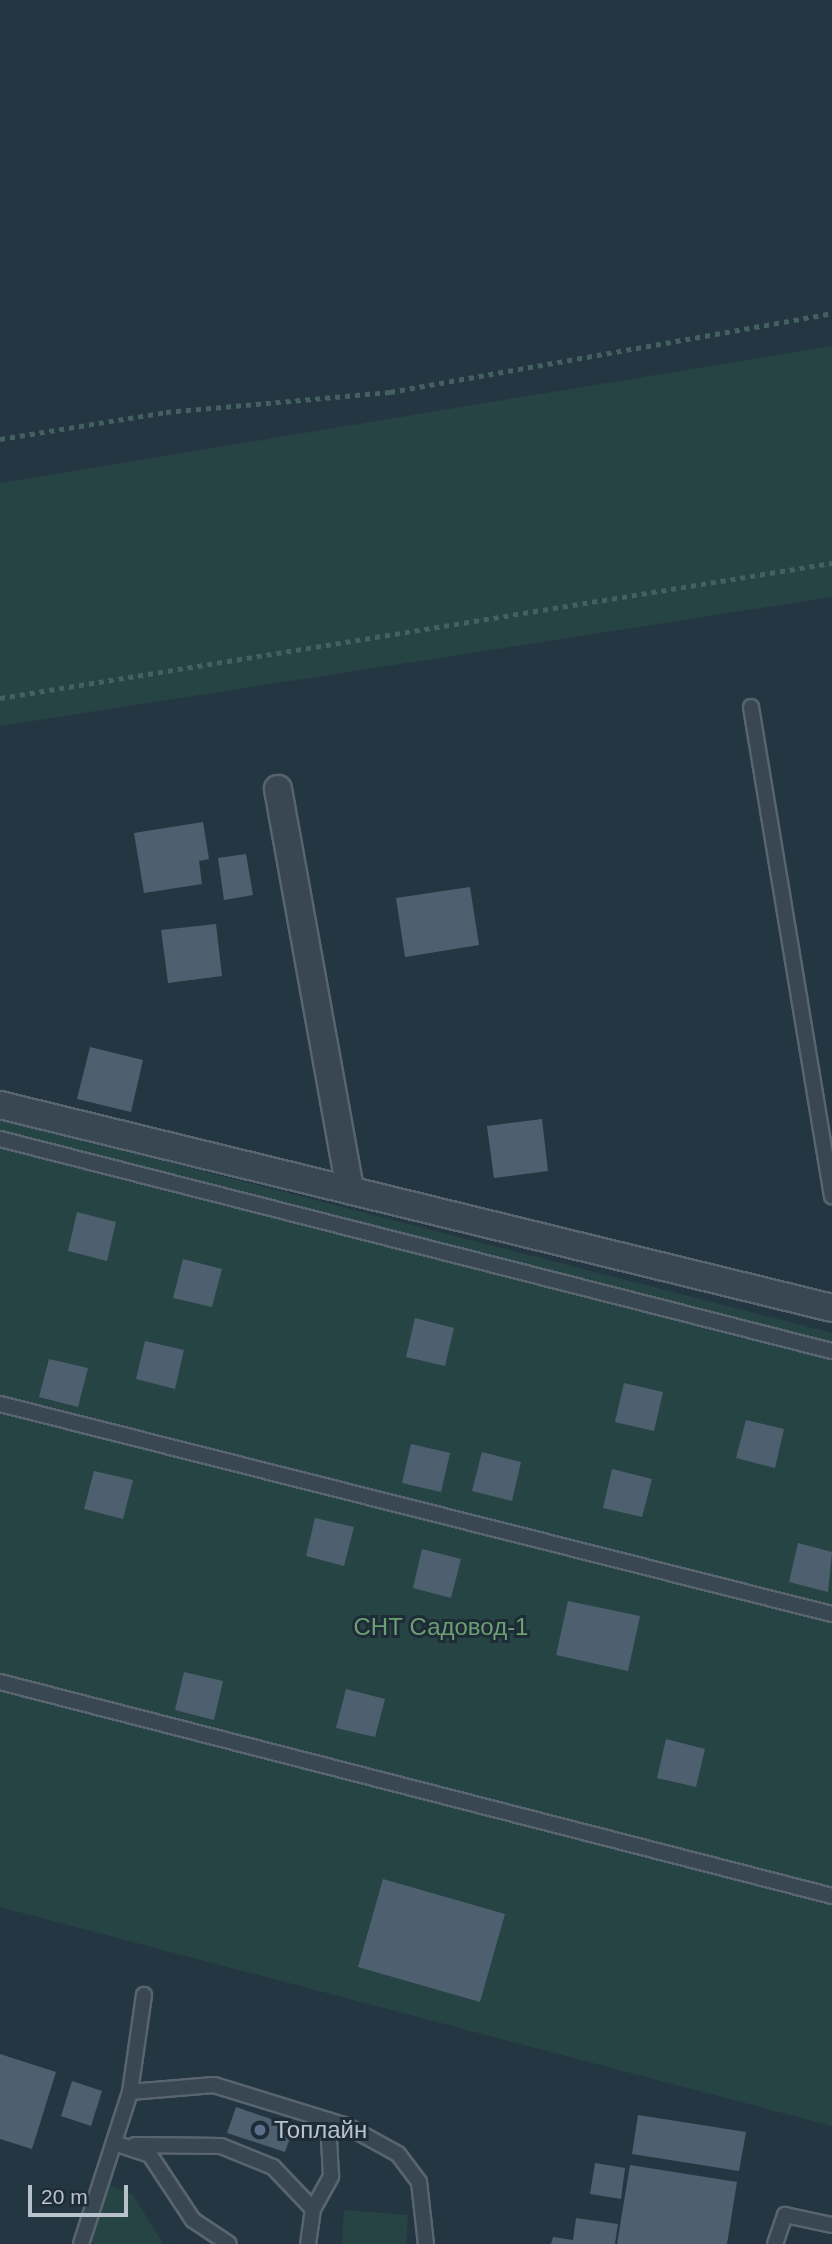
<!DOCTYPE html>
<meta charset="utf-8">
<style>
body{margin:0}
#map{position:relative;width:832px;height:2244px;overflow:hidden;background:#253643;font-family:Helvetica,sans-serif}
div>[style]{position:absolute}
.green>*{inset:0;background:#274444}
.building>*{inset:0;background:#4e5f6f}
.path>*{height:4.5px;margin-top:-2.25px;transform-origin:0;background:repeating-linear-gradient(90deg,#456060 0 5px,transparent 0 10px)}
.roads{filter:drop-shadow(2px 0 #586570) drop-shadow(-2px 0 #586570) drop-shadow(0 2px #586570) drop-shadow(0 -2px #586570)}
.service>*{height:14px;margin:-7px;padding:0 7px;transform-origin:7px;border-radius:7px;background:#394753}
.minor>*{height:26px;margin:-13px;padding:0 13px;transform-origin:13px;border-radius:13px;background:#394753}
.dots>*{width:19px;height:19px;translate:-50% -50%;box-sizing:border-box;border:4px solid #1e2c38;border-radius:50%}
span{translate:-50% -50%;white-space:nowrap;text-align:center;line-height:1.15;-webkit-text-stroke:6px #1e2c38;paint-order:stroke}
.park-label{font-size:24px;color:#6c9f71}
.poi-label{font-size:24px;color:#b7c2cd}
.left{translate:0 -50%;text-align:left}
.scale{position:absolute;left:28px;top:2185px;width:100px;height:32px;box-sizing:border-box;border:4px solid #b7c2cd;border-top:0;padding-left:9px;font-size:21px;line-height:24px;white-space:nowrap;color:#b7c2cd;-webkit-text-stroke:5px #1e2c38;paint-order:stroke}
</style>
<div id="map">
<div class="green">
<div style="clip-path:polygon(832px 346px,832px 597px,0 726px,0 483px)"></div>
<div style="clip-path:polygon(0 1119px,832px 1333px,832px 2126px,0 1907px)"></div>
<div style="clip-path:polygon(104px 2182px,133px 2195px,163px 2244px,94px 2244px,87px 2237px)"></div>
<div style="clip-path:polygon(344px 2210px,408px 2215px,406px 2244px,342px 2244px)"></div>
</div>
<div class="building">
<div style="clip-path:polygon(203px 822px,209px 859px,199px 861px,202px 884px,144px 893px,134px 833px)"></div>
<div style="clip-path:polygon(246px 854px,253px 895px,224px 900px,218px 858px)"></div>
<div style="clip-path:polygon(470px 887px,479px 945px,405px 957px,396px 898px)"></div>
<div style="clip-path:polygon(216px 924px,222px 976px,168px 983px,161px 930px)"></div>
<div style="clip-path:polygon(90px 1047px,143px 1060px,131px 1112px,77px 1099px)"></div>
<div style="clip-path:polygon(542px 1119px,548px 1171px,494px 1178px,487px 1126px)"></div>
<div style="clip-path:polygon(77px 1212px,116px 1222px,107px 1261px,68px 1251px)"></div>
<div style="clip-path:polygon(183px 1259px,222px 1269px,212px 1307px,173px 1298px)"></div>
<div style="clip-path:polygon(415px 1318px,454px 1328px,445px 1366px,406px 1357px)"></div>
<div style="clip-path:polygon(145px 1341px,184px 1350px,175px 1389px,136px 1379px)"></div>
<div style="clip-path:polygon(49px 1359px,88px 1368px,78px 1407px,39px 1397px)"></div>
<div style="clip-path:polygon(624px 1383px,663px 1392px,654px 1431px,615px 1422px)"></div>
<div style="clip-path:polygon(746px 1420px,784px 1429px,775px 1468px,736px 1458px)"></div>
<div style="clip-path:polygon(411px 1444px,450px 1453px,441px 1492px,402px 1483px)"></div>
<div style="clip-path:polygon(482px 1452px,521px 1462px,512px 1501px,472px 1491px)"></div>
<div style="clip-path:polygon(612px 1469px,652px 1479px,642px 1517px,603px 1508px)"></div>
<div style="clip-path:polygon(94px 1471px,133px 1480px,123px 1519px,84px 1509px)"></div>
<div style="clip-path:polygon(315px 1518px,354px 1527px,344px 1566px,306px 1556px)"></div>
<div style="clip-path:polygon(798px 1543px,832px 1552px,828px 1592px,789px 1582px)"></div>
<div style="clip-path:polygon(422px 1549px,461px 1559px,451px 1598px,413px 1588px)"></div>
<div style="clip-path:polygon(568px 1601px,640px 1616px,628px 1671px,556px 1655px)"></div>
<div style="clip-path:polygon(184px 1672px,223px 1681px,214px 1720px,175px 1710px)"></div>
<div style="clip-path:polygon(346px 1689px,385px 1699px,375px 1737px,336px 1728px)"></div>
<div style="clip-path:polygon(666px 1739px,705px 1749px,696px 1787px,657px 1778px)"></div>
<div style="clip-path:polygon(383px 1879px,505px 1914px,480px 2002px,358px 1967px)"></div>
<div style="clip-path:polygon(0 2054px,56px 2072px,32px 2149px,0 2139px)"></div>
<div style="clip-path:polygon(72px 2081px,102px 2091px,91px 2126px,61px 2116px)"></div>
<div style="clip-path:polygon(236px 2107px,294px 2127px,285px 2152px,227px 2133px)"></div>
<div style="clip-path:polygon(638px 2115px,746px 2132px,739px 2171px,632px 2154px)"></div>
<div style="clip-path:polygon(595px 2163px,625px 2168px,621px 2199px,590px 2194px)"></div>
<div style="clip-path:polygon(630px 2165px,737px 2182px,727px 2244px,617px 2244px)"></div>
<div style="clip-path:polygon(576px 2218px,618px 2224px,615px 2244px,551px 2244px,553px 2237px,573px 2240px)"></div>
</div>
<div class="path">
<div style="left:0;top:439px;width:168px;rotate:-9.2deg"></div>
<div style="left:166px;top:412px;width:225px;rotate:-5.1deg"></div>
<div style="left:390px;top:392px;width:449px;rotate:-10.1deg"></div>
<div style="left:0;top:698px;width:843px;rotate:-9.22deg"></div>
</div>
<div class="roads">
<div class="service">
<div style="left:751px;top:707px;width:496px;rotate:80.6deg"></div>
<div style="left:0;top:1139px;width:859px;rotate:14.3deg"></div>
<div style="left:0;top:1404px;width:858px;rotate:14.17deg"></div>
<div style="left:0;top:1682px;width:859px;rotate:14.42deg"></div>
<div style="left:130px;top:2092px;width:84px;rotate:-4.8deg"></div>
<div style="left:214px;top:2085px;width:139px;rotate:17.1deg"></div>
<div style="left:347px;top:2126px;width:58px;rotate:28.8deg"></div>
<div style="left:398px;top:2154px;width:35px;rotate:53deg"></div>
<div style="left:419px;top:2182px;width:62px;rotate:83.6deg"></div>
<div style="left:114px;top:2143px;width:38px;rotate:18deg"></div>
<div style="left:150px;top:2155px;width:78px;rotate:56.5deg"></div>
<div style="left:193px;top:2220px;width:43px;rotate:33.7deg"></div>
<div style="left:135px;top:2145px;width:86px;rotate:0.7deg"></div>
<div style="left:221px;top:2146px;width:56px;rotate:22deg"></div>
<div style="left:273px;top:2167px;width:58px;rotate:46.4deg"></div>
<div style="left:313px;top:2209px;width:35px;rotate:98deg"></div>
<div style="left:313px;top:2209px;width:38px;rotate:-61deg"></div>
<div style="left:331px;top:2176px;width:56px;rotate:-93.1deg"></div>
<div style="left:81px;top:2244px;width:160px;rotate:-72.1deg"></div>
<div style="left:130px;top:2092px;width:98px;rotate:-81.8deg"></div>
<div style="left:775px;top:2244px;width:31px;rotate:-71deg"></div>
<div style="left:785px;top:2215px;width:48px;rotate:12deg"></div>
</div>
<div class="minor">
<div style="left:278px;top:789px;width:408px;rotate:79.8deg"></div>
<div style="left:0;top:1105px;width:856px;rotate:13.71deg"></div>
</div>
</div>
<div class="dots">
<div style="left:260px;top:2130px;background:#5c6f8a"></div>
</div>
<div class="park-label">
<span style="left:441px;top:1627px">СНТ Садовод-1</span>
</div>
<div class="poi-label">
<span class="left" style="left:274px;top:2130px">Топлайн</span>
</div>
<div class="scale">20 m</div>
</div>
